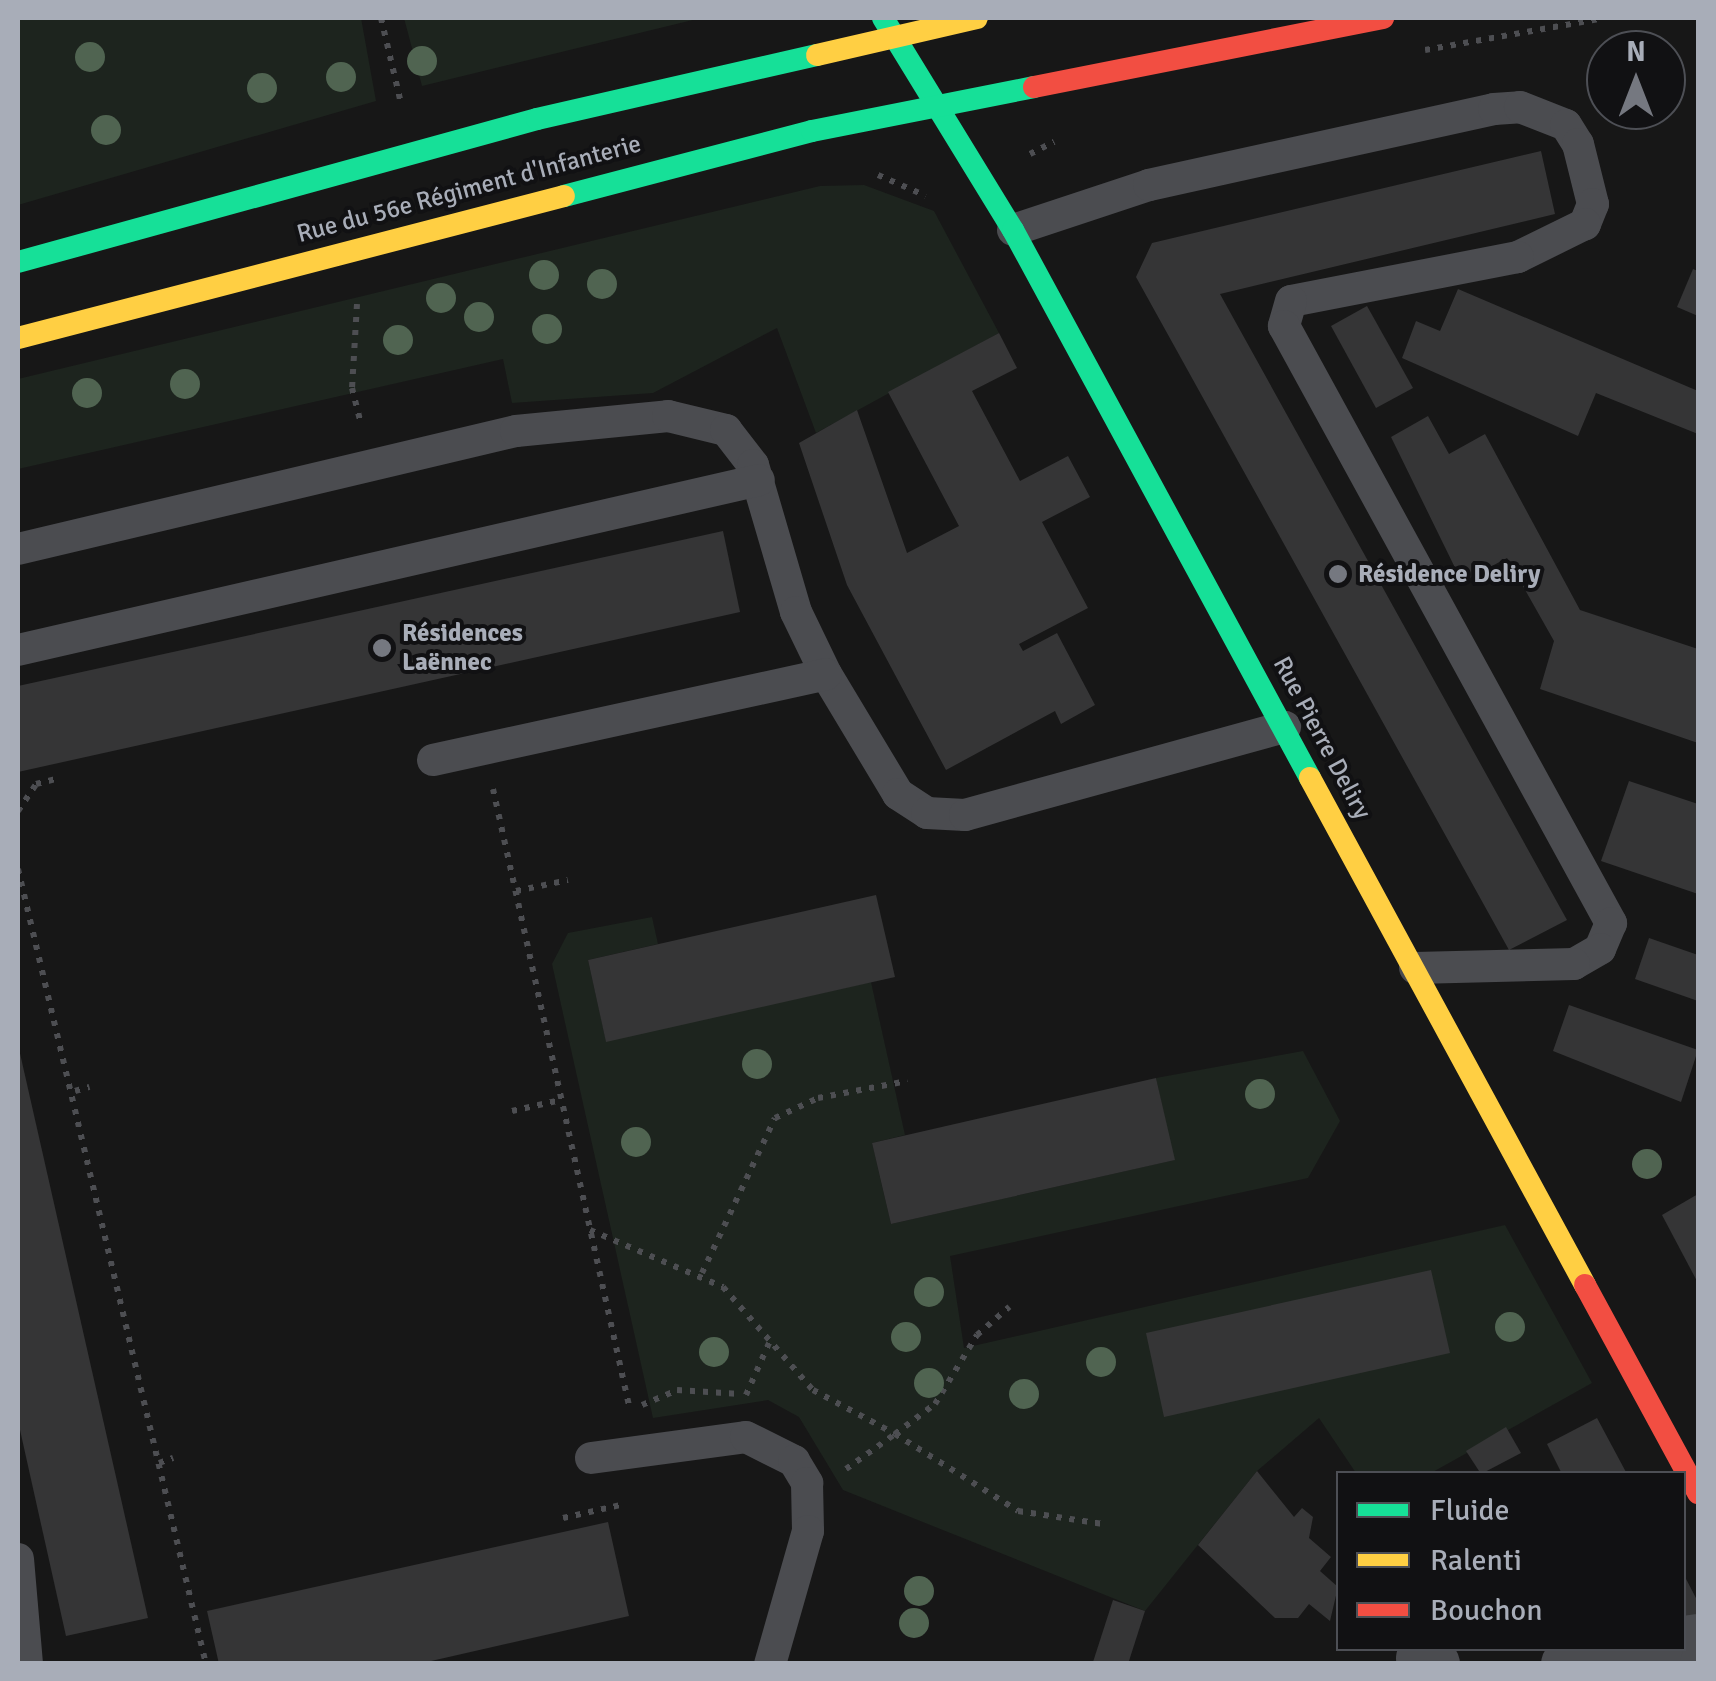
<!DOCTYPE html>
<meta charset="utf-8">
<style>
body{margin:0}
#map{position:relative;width:1716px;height:1681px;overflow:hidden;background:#171717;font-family:Signika,sans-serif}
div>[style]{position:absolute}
.green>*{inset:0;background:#1d241e}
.building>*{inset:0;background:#353536}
.path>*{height:6px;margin-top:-3px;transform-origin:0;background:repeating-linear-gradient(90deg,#4d4e52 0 5px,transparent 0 13px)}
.lane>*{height:32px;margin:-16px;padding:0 16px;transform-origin:16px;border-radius:16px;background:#4b4c50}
.street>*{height:55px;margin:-27.5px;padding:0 27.5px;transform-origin:27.5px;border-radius:27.5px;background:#4b4c50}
.fast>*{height:22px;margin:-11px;padding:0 11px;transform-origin:11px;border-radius:11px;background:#16e098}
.slow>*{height:22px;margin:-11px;padding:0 11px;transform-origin:11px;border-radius:11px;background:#ffcf43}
.jam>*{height:22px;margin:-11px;padding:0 11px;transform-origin:11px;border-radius:11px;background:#f24e42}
.trees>*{width:30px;height:30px;margin:-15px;border-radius:50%;background:#506451}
.dots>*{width:28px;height:28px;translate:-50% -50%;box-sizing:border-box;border:5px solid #111113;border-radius:50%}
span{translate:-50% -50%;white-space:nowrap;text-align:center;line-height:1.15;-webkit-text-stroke:8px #111113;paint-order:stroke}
.street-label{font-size:25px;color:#a8adb8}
.poi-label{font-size:25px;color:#a8adb8;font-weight:700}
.left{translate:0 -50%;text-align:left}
.frame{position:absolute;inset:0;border:20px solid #a8adb8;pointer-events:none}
.legend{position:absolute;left:1336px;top:1471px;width:350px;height:180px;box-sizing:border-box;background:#111113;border:2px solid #4d4f55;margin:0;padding:12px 18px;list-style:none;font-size:30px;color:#a8adb8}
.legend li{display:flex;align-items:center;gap:20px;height:50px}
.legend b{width:50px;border:2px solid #4d4f55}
.north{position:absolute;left:1586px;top:30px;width:100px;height:100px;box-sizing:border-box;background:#111113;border:2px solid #4d4f55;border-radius:50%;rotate:0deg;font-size:28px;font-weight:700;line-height:40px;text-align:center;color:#a8adb8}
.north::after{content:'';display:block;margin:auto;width:35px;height:45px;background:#757880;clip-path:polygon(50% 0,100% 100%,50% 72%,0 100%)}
</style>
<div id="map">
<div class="green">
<div style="clip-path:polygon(18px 18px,361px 18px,376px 101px,18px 205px)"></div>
<div style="clip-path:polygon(404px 18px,701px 18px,422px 86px)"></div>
<div style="clip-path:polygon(864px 185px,934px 211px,999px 333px,816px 433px,777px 328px,653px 393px,512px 403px,503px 359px,18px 469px,18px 379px,820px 186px)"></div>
<div style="clip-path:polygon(652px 917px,658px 944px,588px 960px,606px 1041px,871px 982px,905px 1135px,872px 1143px,891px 1224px,1174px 1160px,1156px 1078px,1303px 1051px,1340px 1121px,1308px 1178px,950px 1256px,964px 1348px,1505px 1225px,1592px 1383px,1431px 1473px,1356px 1473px,1319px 1418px,1257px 1471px,1145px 1611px,843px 1490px,799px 1417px,768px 1400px,653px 1418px,552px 964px,568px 933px)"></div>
</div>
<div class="building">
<div style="clip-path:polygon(1541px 151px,1555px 214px,1220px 294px,1567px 920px,1509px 950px,1136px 277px,1152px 243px)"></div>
<div style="clip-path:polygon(1693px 269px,1698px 271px,1698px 316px,1677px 307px)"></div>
<div style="clip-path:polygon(1458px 289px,1698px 391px,1698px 434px,1596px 393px,1578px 436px,1402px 358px,1416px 321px,1440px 331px)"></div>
<div style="clip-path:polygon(1367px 306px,1413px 388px,1376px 408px,1331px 326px)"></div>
<div style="clip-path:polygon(999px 333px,1017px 368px,972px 391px,1020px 481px,1068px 456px,1090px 497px,1042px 522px,1088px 608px,1019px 644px,1023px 651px,1057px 633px,1095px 705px,1061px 724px,1055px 711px,946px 770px,847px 585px,799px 443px,857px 410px,907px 553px,959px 526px,888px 392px)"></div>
<div style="clip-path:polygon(1428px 416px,1449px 454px,1485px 434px,1580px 610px,1698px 649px,1698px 743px,1540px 689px,1554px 641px,1507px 558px,1462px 582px,1391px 437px)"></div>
<div style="clip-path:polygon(723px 531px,740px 612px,18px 772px,18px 686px)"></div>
<div style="clip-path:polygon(1629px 781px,1698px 804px,1698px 894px,1601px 861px)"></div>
<div style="clip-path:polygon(876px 895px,895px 977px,606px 1042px,588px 960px)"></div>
<div style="clip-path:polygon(1649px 938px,1698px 955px,1698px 1001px,1635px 979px)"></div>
<div style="clip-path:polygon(1569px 1005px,1698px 1050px,1681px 1102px,1553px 1051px)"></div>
<div style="clip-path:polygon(19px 1049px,148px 1618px,66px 1636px,18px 1421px)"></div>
<div style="clip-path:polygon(1156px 1078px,1175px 1160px,891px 1224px,872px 1143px)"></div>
<div style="clip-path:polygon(1698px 1194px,1698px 1283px,1662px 1215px)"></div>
<div style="clip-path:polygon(1431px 1270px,1450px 1353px,1164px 1417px,1146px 1333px)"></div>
<div style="clip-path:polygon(1597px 1418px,1627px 1474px,1562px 1474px,1547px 1444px)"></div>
<div style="clip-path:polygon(1506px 1427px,1521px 1453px,1481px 1474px,1466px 1451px)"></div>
<div style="clip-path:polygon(1257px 1471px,1294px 1517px,1302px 1508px,1313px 1517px,1309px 1538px,1331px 1557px,1320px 1571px,1338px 1587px,1330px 1621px,1309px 1604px,1298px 1618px,1275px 1618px,1198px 1545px)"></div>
<div style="clip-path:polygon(608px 1522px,629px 1616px,418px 1664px,219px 1664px,207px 1611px)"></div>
<div style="clip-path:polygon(1684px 1575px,1698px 1602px,1698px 1615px,1684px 1619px)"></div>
<div style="clip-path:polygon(1113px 1600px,1145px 1611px,1128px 1664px,1093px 1662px)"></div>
</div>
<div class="path">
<div style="left:381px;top:18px;width:87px;rotate:76.8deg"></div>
<div style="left:1425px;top:50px;width:182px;rotate:-10.1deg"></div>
<div style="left:1030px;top:154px;width:27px;rotate:-27deg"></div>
<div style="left:878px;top:175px;width:52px;rotate:23.6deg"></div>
<div style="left:357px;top:304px;width:84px;rotate:93.4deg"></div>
<div style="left:352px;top:388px;width:38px;rotate:76deg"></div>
<div style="left:493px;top:789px;width:636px;rotate:77.56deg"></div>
<div style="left:18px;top:811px;width:32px;rotate:-56deg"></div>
<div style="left:36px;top:784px;width:25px;rotate:-14deg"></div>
<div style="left:18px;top:869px;width:817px;rotate:76.7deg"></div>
<div style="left:516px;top:891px;width:53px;rotate:-11.9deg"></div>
<div style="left:75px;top:1091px;width:15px;rotate:-16deg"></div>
<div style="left:512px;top:1111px;width:50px;rotate:-12.7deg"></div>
<div style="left:590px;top:1230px;width:145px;rotate:23.2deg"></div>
<div style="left:723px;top:1287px;width:137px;rotate:48.9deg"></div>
<div style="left:813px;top:1390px;width:93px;rotate:28.2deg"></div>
<div style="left:895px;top:1434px;width:50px;rotate:-36.9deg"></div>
<div style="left:935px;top:1404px;width:81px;rotate:-58.7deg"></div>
<div style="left:977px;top:1335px;width:43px;rotate:-41.2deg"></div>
<div style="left:702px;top:1273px;width:171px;rotate:-64.8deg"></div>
<div style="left:775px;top:1118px;width:47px;rotate:-24.9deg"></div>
<div style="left:818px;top:1098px;width:91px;rotate:-10.8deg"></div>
<div style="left:746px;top:1395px;width:57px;rotate:-66.1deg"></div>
<div style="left:642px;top:1405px;width:38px;rotate:-23deg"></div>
<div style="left:677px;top:1390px;width:63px;rotate:3.6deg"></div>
<div style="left:159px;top:1463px;width:15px;rotate:-20deg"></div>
<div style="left:846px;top:1469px;width:60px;rotate:-35.5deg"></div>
<div style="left:895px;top:1434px;width:145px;rotate:32deg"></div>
<div style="left:1018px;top:1511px;width:86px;rotate:8.7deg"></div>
<div style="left:563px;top:1518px;width:64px;rotate:-12.7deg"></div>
</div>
<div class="lane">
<div style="left:1013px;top:230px;width:143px;rotate:-18.3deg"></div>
<div style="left:1149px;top:185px;width:353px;rotate:-12.4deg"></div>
<div style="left:1494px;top:109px;width:26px;rotate:-4deg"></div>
<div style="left:1520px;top:107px;width:49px;rotate:21.4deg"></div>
<div style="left:1566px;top:125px;width:22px;rotate:58deg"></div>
<div style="left:1578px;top:144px;width:62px;rotate:76deg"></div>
<div style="left:1593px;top:204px;width:22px;rotate:112deg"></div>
<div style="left:1585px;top:224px;width:75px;rotate:153.8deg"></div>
<div style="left:1518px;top:257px;width:231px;rotate:169deg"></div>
<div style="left:1291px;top:301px;width:26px;rotate:106deg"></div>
<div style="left:1284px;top:326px;width:681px;rotate:61.29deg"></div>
<div style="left:1611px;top:923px;width:28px;rotate:113deg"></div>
<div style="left:1600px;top:949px;width:30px;rotate:150deg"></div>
<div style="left:1574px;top:964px;width:159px;rotate:178.6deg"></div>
<div style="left:18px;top:549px;width:512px;rotate:-13.33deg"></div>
<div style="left:516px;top:431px;width:153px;rotate:-5.6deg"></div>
<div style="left:668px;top:416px;width:60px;rotate:13.6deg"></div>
<div style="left:726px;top:430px;width:44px;rotate:52.4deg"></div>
<div style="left:753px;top:465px;width:153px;rotate:73.7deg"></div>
<div style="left:796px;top:612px;width:69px;rotate:64.2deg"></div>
<div style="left:826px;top:674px;width:140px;rotate:59deg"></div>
<div style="left:898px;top:794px;width:35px;rotate:33deg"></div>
<div style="left:927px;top:813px;width:38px;rotate:3deg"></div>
<div style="left:965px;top:815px;width:332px;rotate:-15.4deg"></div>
<div style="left:18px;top:650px;width:760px;rotate:-12.92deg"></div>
<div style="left:433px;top:760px;width:402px;rotate:-12.3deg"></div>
<div style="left:591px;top:1458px;width:156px;rotate:-7.7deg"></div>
<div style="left:746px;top:1437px;width:54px;rotate:26.6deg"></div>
<div style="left:794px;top:1461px;width:26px;rotate:59deg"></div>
<div style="left:807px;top:1483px;width:48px;rotate:88.8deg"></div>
<div style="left:808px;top:1531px;width:138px;rotate:105.9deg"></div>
<div style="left:18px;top:1559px;width:105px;rotate:85.1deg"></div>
</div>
<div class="street">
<div style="left:1684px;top:1643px;width:14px;rotate:-8deg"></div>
<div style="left:1423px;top:1658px;width:11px;rotate:34deg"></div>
<div style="left:1568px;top:1664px;width:88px;rotate:-10.4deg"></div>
</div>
<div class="fast">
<div style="left:883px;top:18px;width:249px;rotate:58.5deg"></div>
<div style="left:1013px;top:230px;width:623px;rotate:61.54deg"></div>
<div style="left:564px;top:196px;width:256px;rotate:-14.7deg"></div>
<div style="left:812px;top:131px;width:226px;rotate:-11.2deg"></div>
<div style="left:18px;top:262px;width:538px;rotate:-15.4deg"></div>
<div style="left:537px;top:119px;width:287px;rotate:-12.9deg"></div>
</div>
<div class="slow">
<div style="left:817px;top:55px;width:164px;rotate:-13deg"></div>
<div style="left:18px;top:338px;width:564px;rotate:-14.58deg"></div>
<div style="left:1310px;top:778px;width:577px;rotate:61.52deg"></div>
</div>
<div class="jam">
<div style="left:1034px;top:87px;width:356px;rotate:-11.2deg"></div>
<div style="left:1585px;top:1285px;width:237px;rotate:61.5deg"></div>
</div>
<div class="trees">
<div style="left:90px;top:57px"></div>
<div style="left:422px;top:61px"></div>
<div style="left:341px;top:77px"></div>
<div style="left:262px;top:88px"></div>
<div style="left:106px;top:130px"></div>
<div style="left:544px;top:275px"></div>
<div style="left:602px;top:284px"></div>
<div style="left:441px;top:298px"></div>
<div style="left:479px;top:317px"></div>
<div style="left:547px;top:329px"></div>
<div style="left:398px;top:340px"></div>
<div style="left:185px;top:384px"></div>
<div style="left:87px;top:393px"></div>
<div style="left:757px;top:1064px"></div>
<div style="left:1260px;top:1094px"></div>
<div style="left:636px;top:1142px"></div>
<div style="left:1647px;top:1164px"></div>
<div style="left:929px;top:1292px"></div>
<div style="left:1510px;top:1327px"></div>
<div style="left:906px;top:1337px"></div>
<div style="left:714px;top:1352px"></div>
<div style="left:1101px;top:1362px"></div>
<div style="left:929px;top:1383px"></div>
<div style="left:1024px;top:1394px"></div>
<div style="left:919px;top:1591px"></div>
<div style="left:914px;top:1623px"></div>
</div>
<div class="dots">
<div style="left:1338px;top:574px;background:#757880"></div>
<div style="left:382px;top:648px;background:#757880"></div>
</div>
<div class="street-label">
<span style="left:469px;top:189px;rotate:-15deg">Rue du 56e Régiment d'Infanterie</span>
<span style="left:1322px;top:738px;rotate:62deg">Rue Pierre Deliry</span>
</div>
<div class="poi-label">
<span class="left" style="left:1358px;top:574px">Résidence Deliry</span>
<span class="left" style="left:402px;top:648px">Résidences<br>Laënnec</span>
</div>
<div class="frame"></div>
<ul class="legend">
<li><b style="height:12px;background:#16e098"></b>Fluide</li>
<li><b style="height:12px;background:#ffcf43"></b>Ralenti</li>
<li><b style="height:12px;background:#f24e42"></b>Bouchon</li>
</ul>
<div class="north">N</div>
</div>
